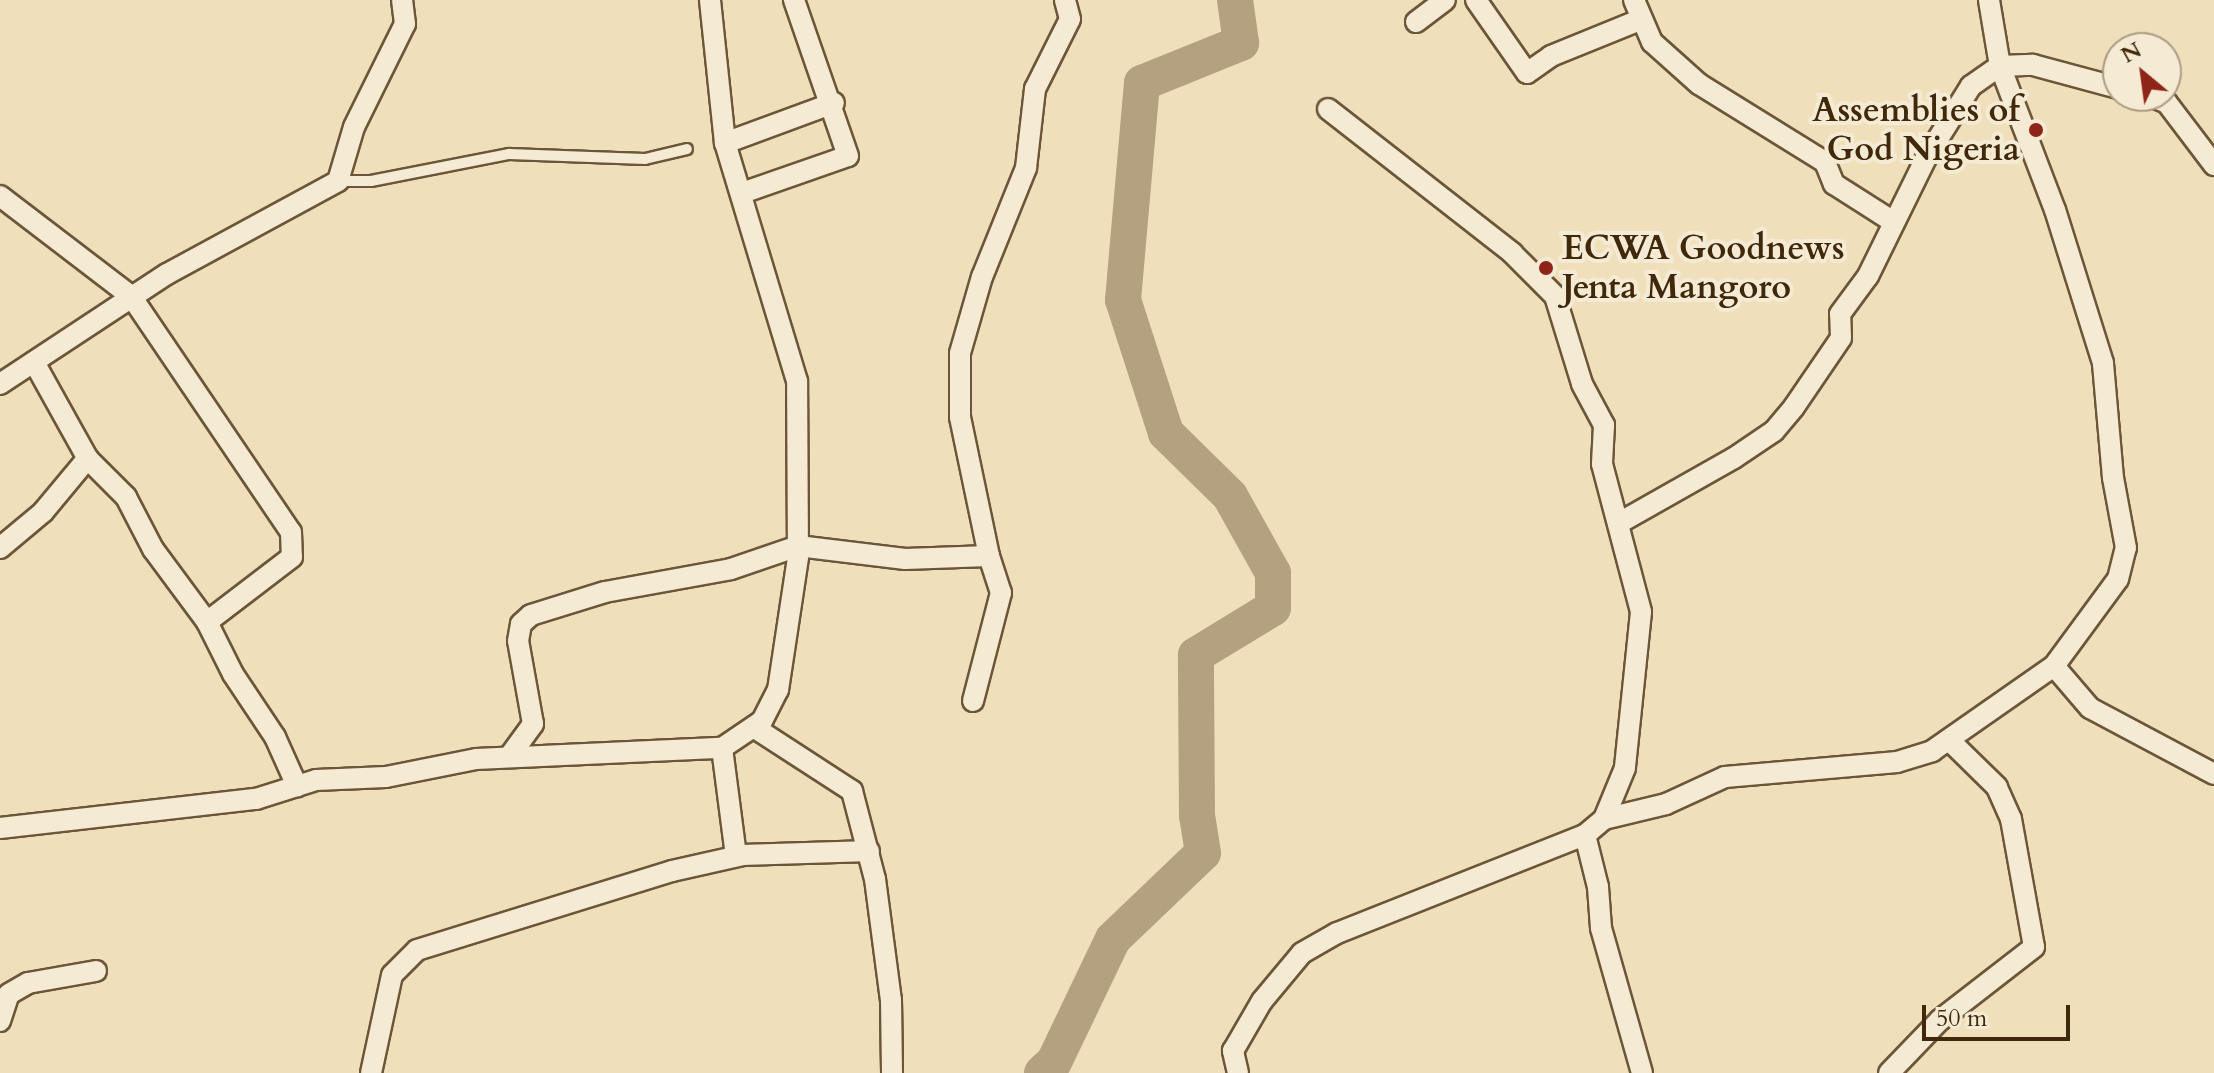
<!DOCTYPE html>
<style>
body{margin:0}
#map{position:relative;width:2214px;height:1073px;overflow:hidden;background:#efdfbb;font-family:Cardo,serif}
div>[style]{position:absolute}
.river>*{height:36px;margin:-18px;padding:0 18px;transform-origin:18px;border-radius:18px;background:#b4a17f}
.roads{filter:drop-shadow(2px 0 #6c5637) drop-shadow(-2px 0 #6c5637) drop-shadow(0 2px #6c5637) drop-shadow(0 -2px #6c5637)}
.lane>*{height:10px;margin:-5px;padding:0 5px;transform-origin:5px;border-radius:5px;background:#f5ead3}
.street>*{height:20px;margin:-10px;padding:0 10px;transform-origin:10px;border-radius:10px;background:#f5ead3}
.dots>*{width:22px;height:22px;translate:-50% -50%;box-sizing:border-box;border:4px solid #f5ead3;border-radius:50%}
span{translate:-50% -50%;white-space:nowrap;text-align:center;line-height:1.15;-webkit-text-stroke:8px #f5ead3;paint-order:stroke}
.poi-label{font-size:34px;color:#40280b;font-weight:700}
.right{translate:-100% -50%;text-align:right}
.left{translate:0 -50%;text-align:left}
.north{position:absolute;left:2102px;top:32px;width:80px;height:80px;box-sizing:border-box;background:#f5ead3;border:2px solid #ad9c83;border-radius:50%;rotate:331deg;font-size:22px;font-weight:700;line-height:32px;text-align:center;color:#40280b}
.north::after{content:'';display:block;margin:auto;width:28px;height:36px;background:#8f2418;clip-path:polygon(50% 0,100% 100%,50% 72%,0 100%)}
.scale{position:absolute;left:1922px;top:1005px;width:148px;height:36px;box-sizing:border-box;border:4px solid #40280b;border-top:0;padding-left:10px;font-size:24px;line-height:28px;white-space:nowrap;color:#40280b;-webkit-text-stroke:6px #f5ead3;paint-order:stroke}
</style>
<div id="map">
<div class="river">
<div style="left:1042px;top:1073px;width:16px;rotate:-43deg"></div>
<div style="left:1054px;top:1062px;width:136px;rotate:-64.4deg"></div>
<div style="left:1113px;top:939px;width:124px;rotate:-43.7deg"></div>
<div style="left:1203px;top:853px;width:37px;rotate:-99deg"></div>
<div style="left:1197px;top:816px;width:161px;rotate:-90.4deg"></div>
<div style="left:1196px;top:655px;width:90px;rotate:-31.4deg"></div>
<div style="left:1273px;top:608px;width:35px;rotate:-90deg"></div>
<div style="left:1273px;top:573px;width:88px;rotate:-119.2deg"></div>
<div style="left:1230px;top:496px;width:90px;rotate:-135.5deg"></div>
<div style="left:1166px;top:433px;width:140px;rotate:-107.9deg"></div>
<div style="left:1123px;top:300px;width:218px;rotate:-85deg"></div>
<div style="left:1142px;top:83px;width:107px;rotate:-22deg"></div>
<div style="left:1241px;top:43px;width:43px;rotate:-97.9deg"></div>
</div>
<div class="roads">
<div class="lane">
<div style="left:338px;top:181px;width:33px"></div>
<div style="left:371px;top:181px;width:141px;rotate:-11.1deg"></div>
<div style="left:509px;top:154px;width:136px;rotate:2.1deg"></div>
<div style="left:645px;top:159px;width:43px;rotate:-13.4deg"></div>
</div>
<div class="street">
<div style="left:1476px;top:0;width:89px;rotate:55.1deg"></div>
<div style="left:1527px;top:73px;width:29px;rotate:-35deg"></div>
<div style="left:1551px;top:56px;width:98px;rotate:-22.1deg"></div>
<div style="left:1634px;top:0;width:46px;rotate:66.8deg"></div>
<div style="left:1652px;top:42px;width:63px;rotate:41.8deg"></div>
<div style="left:1699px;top:84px;width:148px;rotate:31.8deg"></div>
<div style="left:1825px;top:162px;width:24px;rotate:68deg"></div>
<div style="left:1834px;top:184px;width:69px;rotate:32.5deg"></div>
<div style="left:1416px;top:22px;width:36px;rotate:-37deg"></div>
<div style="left:2150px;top:96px;width:18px;rotate:22deg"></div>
<div style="left:2167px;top:103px;width:78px;rotate:52.8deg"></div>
<div style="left:1328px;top:109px;width:234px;rotate:38deg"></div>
<div style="left:1512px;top:253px;width:61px;rotate:45deg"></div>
<div style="left:1555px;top:296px;width:92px;rotate:72.9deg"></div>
<div style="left:1582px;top:384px;width:47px;rotate:61.8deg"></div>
<div style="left:1604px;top:425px;width:39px;rotate:93deg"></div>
<div style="left:1602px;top:464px;width:153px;rotate:75.2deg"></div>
<div style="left:1641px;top:612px;width:157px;rotate:95.9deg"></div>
<div style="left:1625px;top:768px;width:55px;rotate:112.4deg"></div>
<div style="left:725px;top:143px;width:116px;rotate:-20.2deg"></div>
<div style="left:742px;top:193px;width:112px;rotate:-19.2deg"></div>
<div style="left:848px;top:156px;width:165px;rotate:-109.1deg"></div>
<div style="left:0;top:196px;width:165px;rotate:37.4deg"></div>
<div style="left:131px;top:296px;width:285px;rotate:55.9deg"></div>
<div style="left:291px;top:532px;width:25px;rotate:88deg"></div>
<div style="left:292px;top:557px;width:107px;rotate:142.6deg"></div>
<div style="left:34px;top:362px;width:111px;rotate:60.9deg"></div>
<div style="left:88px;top:459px;width:54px;rotate:45deg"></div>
<div style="left:126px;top:497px;width:59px;rotate:62.6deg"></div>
<div style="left:153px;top:549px;width:91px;rotate:53.5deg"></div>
<div style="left:207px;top:622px;width:58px;rotate:63.4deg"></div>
<div style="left:233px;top:674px;width:76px;rotate:56.3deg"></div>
<div style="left:275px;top:737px;width:54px;rotate:65.8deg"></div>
<div style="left:0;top:384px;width:200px;rotate:-33.4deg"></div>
<div style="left:167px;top:274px;width:195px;rotate:-28.5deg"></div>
<div style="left:338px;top:181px;width:56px;rotate:-73.5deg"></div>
<div style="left:354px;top:127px;width:115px;rotate:-63.7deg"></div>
<div style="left:405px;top:24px;width:24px;rotate:-97deg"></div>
<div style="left:1619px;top:523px;width:132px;rotate:-29.5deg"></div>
<div style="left:1734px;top:458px;width:48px;rotate:-34deg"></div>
<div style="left:1774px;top:431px;width:31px;rotate:-50deg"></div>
<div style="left:1794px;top:407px;width:83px;rotate:-55.7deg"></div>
<div style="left:1841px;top:338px;width:24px;rotate:-92deg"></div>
<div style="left:1840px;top:314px;width:47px;rotate:-53.6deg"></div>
<div style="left:1868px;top:276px;width:131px;rotate:-63.8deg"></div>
<div style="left:1926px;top:158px;width:85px;rotate:-58deg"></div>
<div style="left:1971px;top:86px;width:35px;rotate:-35deg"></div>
<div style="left:2000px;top:66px;width:33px;rotate:-2deg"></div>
<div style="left:2033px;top:65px;width:88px;rotate:15.1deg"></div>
<div style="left:0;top:548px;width:56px;rotate:-39.9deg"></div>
<div style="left:43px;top:512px;width:70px;rotate:-50.2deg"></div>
<div style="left:2054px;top:666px;width:55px;rotate:49.4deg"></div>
<div style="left:2090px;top:708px;width:140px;rotate:28deg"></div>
<div style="left:973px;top:701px;width:112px;rotate:-75.5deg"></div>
<div style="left:1001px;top:593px;width:39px;rotate:-108deg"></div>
<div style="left:755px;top:728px;width:116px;rotate:33deg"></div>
<div style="left:852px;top:791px;width:91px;rotate:75.4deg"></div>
<div style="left:875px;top:879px;width:122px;rotate:82.5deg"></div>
<div style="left:891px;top:1000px;width:73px;rotate:89.2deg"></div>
<div style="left:722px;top:748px;width:109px;rotate:82.6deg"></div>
<div style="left:509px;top:757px;width:41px;rotate:-54deg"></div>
<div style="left:533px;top:724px;width:84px;rotate:-100.2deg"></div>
<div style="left:518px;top:641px;width:17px;rotate:-80deg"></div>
<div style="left:521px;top:624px;width:13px;rotate:-42deg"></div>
<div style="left:531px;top:615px;width:77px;rotate:-17.3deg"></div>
<div style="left:605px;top:592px;width:128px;rotate:-10.3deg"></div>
<div style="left:731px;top:569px;width:71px;rotate:-18.9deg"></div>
<div style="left:798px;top:546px;width:108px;rotate:6.9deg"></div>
<div style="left:905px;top:559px;width:84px;rotate:-2deg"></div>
<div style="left:989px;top:556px;width:142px;rotate:-101.8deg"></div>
<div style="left:960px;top:417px;width:64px;rotate:-90deg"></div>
<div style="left:960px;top:353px;width:79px;rotate:-73.9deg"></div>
<div style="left:982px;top:277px;width:118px;rotate:-68deg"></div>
<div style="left:1026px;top:168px;width:80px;rotate:-83.5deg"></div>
<div style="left:1035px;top:89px;width:78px;rotate:-63.4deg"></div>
<div style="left:1070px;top:19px;width:20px;rotate:-105deg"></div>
<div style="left:0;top:828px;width:258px;rotate:-6.5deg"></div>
<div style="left:256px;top:799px;width:63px;rotate:-17.6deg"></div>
<div style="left:316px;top:780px;width:70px;rotate:-2.5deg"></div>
<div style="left:386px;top:777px;width:92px;rotate:-11.3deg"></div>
<div style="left:476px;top:759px;width:246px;rotate:-2.6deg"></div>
<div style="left:722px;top:748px;width:48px;rotate:-34deg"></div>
<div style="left:762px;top:721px;width:35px;rotate:-63deg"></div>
<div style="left:778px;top:690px;width:134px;rotate:-81.4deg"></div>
<div style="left:798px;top:557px;width:176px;rotate:-90.3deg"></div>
<div style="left:797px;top:381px;width:249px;rotate:-106.8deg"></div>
<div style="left:725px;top:143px;width:144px;rotate:-96deg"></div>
<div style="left:0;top:1021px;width:28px;rotate:-72deg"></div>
<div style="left:9px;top:994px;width:22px;rotate:-30deg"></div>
<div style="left:28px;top:983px;width:69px;rotate:-10deg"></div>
<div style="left:371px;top:1073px;width:100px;rotate:-77.9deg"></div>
<div style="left:392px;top:975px;width:35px;rotate:-45deg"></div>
<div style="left:417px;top:950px;width:267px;rotate:-17.2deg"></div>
<div style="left:672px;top:871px;width:73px;rotate:-12.7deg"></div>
<div style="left:743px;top:855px;width:126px;rotate:-1.8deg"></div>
<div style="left:1238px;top:1073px;width:23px;rotate:-103deg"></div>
<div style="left:1233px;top:1051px;width:58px;rotate:-59.9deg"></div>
<div style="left:1262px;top:1001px;width:62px;rotate:-50.2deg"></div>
<div style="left:1302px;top:953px;width:40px;rotate:-29.7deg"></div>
<div style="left:1337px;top:933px;width:267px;rotate:-21.6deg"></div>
<div style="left:1642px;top:1073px;width:151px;rotate:-105.8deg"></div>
<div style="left:1601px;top:928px;width:41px;rotate:-94.2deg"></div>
<div style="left:1598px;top:887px;width:54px;rotate:-104deg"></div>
<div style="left:1585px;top:835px;width:25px;rotate:-40deg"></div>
<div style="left:1604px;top:819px;width:64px;rotate:-13.6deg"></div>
<div style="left:1666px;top:804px;width:65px;rotate:-24.6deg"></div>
<div style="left:1725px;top:777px;width:173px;rotate:-5deg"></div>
<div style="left:1897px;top:762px;width:37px;rotate:-17deg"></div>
<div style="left:1932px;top:751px;width:149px;rotate:-34.9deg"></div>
<div style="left:2054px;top:666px;width:108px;rotate:-53.7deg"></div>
<div style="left:2118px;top:579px;width:32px;rotate:-76deg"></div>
<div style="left:2126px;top:548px;width:71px;rotate:-100.5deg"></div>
<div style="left:2113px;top:478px;width:115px;rotate:-95deg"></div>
<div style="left:2103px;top:363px;width:160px;rotate:-107.4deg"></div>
<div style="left:2055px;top:210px;width:154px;rotate:-110.9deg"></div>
<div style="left:2000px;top:66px;width:67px;rotate:-99.5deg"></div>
<div style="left:1889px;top:1073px;width:74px;rotate:-46.1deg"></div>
<div style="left:1940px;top:1020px;width:119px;rotate:-37.8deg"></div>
<div style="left:2034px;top:947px;width:130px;rotate:-100.2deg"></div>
<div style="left:2011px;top:819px;width:35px;rotate:-114deg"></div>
<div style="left:1997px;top:787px;width:67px;rotate:-135.6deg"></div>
</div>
</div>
<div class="dots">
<div style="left:2036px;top:130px;background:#8f2418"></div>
<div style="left:1546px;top:268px;background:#8f2418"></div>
</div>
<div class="poi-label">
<span class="right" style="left:2020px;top:130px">Assemblies of<br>God Nigeria</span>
<span class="left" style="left:1562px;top:268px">ECWA Goodnews<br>Jenta Mangoro</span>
</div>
<div class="north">N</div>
<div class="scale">50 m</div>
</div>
